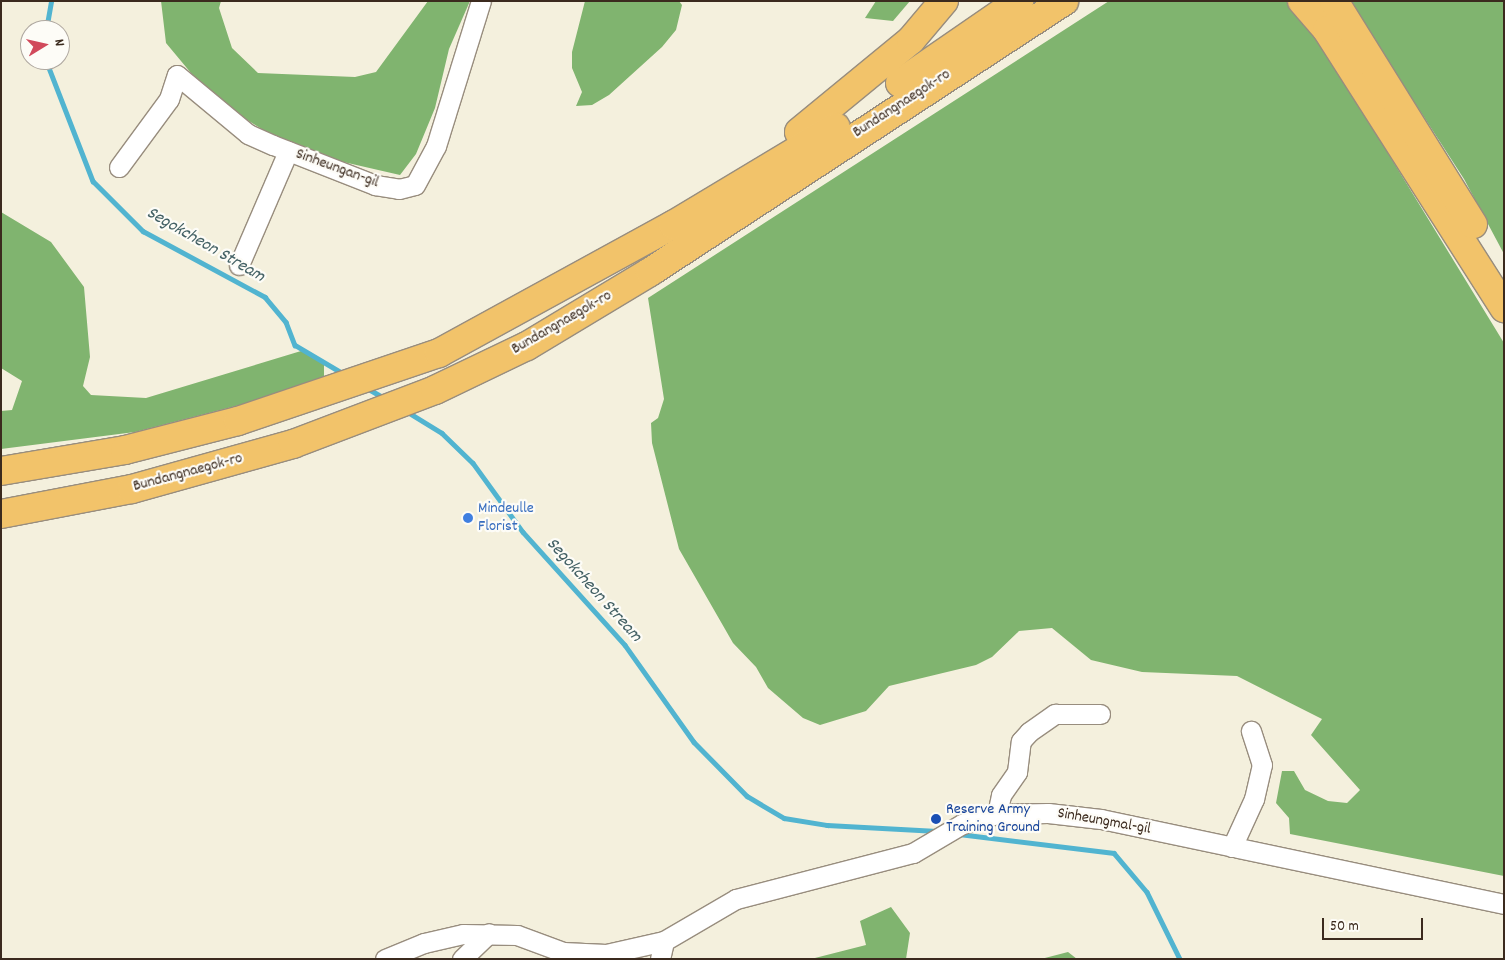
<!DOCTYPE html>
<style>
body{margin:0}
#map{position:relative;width:1505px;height:960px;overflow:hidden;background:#f4f0dd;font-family:Dekko,sans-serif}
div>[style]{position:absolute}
.forest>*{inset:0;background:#80b46f}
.stream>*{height:4.5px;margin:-2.25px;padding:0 2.25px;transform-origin:2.25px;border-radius:2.25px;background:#51b4d0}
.roads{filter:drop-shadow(1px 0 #988d7e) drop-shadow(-1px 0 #988d7e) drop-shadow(0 1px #988d7e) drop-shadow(0 -1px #988d7e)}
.minor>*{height:19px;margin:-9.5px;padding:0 9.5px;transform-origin:9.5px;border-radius:9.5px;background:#fff}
.highway>*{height:28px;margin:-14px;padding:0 14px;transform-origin:14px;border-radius:14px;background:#f2c36a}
.dots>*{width:14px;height:14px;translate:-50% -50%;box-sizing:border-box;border:2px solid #fdfcf7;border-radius:50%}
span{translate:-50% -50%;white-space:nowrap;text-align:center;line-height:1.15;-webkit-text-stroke:4.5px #fdfcf7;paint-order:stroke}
.street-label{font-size:16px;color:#3b2a1e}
.shop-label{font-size:16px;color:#366cbe}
.left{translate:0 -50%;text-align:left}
.transit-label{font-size:16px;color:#164399}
.water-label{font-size:18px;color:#446165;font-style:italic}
.frame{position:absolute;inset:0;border:2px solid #3b2a1e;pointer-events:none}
.north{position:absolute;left:20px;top:20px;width:50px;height:50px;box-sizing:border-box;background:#fdfcf7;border:1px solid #afa8a0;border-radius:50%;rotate:81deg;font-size:14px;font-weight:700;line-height:20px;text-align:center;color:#3b2a1e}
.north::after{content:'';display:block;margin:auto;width:18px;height:22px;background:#d1495b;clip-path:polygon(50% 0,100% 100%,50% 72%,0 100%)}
.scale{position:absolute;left:1322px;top:918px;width:101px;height:22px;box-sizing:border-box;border:2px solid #3b2a1e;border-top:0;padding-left:6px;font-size:15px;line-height:18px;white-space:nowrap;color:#3b2a1e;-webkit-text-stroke:4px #fdfcf7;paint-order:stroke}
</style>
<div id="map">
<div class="forest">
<div style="clip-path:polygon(161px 1px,221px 1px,219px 8px,232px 48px,258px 73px,355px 77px,376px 72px,428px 1px,470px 1px,449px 49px,435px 108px,416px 154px,400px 175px,326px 158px,273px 136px,225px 106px,206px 91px,166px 43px)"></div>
<div style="clip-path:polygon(585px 1px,679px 1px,682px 5px,676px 30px,662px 47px,609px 95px,592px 105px,576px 106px,582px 92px,572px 68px,572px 52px)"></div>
<div style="clip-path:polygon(876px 1px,910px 1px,893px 21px,865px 18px)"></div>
<div style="clip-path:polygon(1109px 1px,1295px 1px,1504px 343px,1504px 876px,1290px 834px,1289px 818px,1276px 803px,1282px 771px,1294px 771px,1305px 790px,1328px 801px,1347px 803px,1360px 790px,1311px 735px,1322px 719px,1237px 676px,1142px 672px,1091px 660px,1052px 628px,1019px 631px,992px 657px,976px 665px,889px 686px,866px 711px,820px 725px,803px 718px,768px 688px,756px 667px,733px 643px,679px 549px,652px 443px,651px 423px,658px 418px,664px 399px,648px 298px)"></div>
<div style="clip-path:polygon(1349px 1px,1504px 1px,1504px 254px,1464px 179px)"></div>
<div style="clip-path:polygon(1px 212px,51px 242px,84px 287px,90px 357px,83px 386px,91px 395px,146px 398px,301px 351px,324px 362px,324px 383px,135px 432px,1px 449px,1px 411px,12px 410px,22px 381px,1px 368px)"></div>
<div style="clip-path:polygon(891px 907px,910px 933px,906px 959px,811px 959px,866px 945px,860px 921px)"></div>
<div style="clip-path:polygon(1068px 952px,1077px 959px,1041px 959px)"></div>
</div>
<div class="stream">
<div style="left:46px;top:30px;width:29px;rotate:-80deg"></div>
<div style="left:46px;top:60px;width:130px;rotate:68.8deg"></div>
<div style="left:93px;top:181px;width:71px;rotate:45deg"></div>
<div style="left:143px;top:231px;width:139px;rotate:28.4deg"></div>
<div style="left:265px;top:297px;width:33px;rotate:50deg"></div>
<div style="left:286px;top:322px;width:25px;rotate:69deg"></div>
<div style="left:295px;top:345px;width:57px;rotate:30.6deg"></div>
<div style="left:367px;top:388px;width:20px;rotate:30deg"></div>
<div style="left:406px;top:411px;width:42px;rotate:31.4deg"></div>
<div style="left:442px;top:433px;width:43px;rotate:44.1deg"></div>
<div style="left:473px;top:463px;width:85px;rotate:54.1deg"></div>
<div style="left:523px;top:532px;width:152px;rotate:47.9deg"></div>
<div style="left:625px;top:645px;width:119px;rotate:54.6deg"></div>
<div style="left:694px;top:742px;width:76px;rotate:45.5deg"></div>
<div style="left:747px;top:796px;width:43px;rotate:30.7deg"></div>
<div style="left:784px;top:818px;width:44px;rotate:9.2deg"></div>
<div style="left:827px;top:825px;width:110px;rotate:3.1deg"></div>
<div style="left:959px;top:834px;width:156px;rotate:7deg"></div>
<div style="left:1114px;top:853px;width:51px;rotate:49.8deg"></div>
<div style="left:1147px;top:892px;width:75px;rotate:63.8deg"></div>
</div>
<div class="roads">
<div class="minor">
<div style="left:119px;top:167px;width:84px;rotate:-53.7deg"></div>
<div style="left:169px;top:99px;width:25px;rotate:-72deg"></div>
<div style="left:177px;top:75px;width:92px;rotate:39.7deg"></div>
<div style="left:248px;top:134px;width:27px;rotate:24deg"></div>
<div style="left:273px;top:145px;width:110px;rotate:21.4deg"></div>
<div style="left:375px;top:185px;width:24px;rotate:9deg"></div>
<div style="left:399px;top:189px;width:16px;rotate:-14deg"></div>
<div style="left:415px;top:185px;width:44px;rotate:-61.7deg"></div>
<div style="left:436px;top:146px;width:152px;rotate:-72.8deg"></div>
<div style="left:239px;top:265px;width:124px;rotate:-66.7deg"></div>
<div style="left:997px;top:814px;width:19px;rotate:-78deg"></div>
<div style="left:1001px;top:795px;width:28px;rotate:-55deg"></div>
<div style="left:1017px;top:772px;width:31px;rotate:-83deg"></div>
<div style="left:1021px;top:741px;width:12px;rotate:-48deg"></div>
<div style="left:1029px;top:732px;width:32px;rotate:-35deg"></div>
<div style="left:1055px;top:714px;width:45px"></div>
<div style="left:1232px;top:847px;width:53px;rotate:-65.4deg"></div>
<div style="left:1254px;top:799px;width:35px;rotate:-77deg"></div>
<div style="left:1262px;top:765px;width:36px;rotate:-108deg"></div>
<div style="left:385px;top:959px;width:42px;rotate:-22.3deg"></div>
<div style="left:424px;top:943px;width:40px;rotate:-13deg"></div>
<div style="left:463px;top:934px;width:54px;rotate:1.1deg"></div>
<div style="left:517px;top:935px;width:49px;rotate:20.3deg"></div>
<div style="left:563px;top:952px;width:43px;rotate:2.7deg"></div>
<div style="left:606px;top:954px;width:59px;rotate:-12.6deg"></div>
<div style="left:664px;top:941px;width:83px;rotate:-30.3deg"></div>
<div style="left:736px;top:899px;width:183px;rotate:-14.6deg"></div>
<div style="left:913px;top:853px;width:57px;rotate:-30.6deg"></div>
<div style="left:962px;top:824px;width:36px;rotate:-16deg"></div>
<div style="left:997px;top:814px;width:51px;rotate:-1.1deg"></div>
<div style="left:1048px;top:813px;width:53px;rotate:6.5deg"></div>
<div style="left:1101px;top:819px;width:412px;rotate:11.9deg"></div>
<div style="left:462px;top:959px;width:37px;rotate:-44deg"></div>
<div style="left:660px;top:959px;width:18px;rotate:-77deg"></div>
</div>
<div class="highway">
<div style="left:1302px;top:1px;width:38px;rotate:49deg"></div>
<div style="left:1327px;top:30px;width:330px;rotate:57.5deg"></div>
<div style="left:1334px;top:1px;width:263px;rotate:58.1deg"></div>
<div style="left:900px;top:83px;width:145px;rotate:-34.6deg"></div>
<div style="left:799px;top:132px;width:145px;rotate:-39.4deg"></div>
<div style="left:911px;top:40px;width:51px;rotate:-49.8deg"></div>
<div style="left:1px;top:471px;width:126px;rotate:-9.6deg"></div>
<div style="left:125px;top:450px;width:117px;rotate:-14.4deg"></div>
<div style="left:238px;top:421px;width:212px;rotate:-18.7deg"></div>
<div style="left:439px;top:353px;width:267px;rotate:-28.7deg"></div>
<div style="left:673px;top:225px;width:190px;rotate:-31deg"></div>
<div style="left:1px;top:514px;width:133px;rotate:-10.8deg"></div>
<div style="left:132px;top:489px;width:167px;rotate:-15.6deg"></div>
<div style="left:293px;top:444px;width:152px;rotate:-20.8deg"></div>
<div style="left:435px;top:390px;width:102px;rotate:-25.6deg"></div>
<div style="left:527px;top:346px;width:144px;rotate:-31deg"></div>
<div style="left:650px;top:272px;width:495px;rotate:-33.2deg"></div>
</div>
</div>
<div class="dots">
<div style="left:468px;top:518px;background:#3f7fe0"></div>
<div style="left:936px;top:819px;background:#1a4fb4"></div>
</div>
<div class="street-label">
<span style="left:902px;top:104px;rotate:-33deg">Bundangnaegok-ro</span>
<span style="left:337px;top:169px;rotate:20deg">Sinheungan-gil</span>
<span style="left:562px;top:323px;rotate:-30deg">Bundangnaegok-ro</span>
<span style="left:188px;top:473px;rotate:-15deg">Bundangnaegok-ro</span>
<span style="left:1104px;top:822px;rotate:10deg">Sinheungmal-gil</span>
</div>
<div class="shop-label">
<span class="left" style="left:478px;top:518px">Mindeulle<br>Florist</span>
</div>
<div class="transit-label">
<span class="left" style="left:946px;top:819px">Reserve Army<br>Training Ground</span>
</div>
<div class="water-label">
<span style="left:205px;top:246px;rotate:30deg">Segokcheon Stream</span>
<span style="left:593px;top:591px;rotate:48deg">Segokcheon Stream</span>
</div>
<div class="frame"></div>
<div class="north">N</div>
<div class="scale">50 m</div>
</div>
